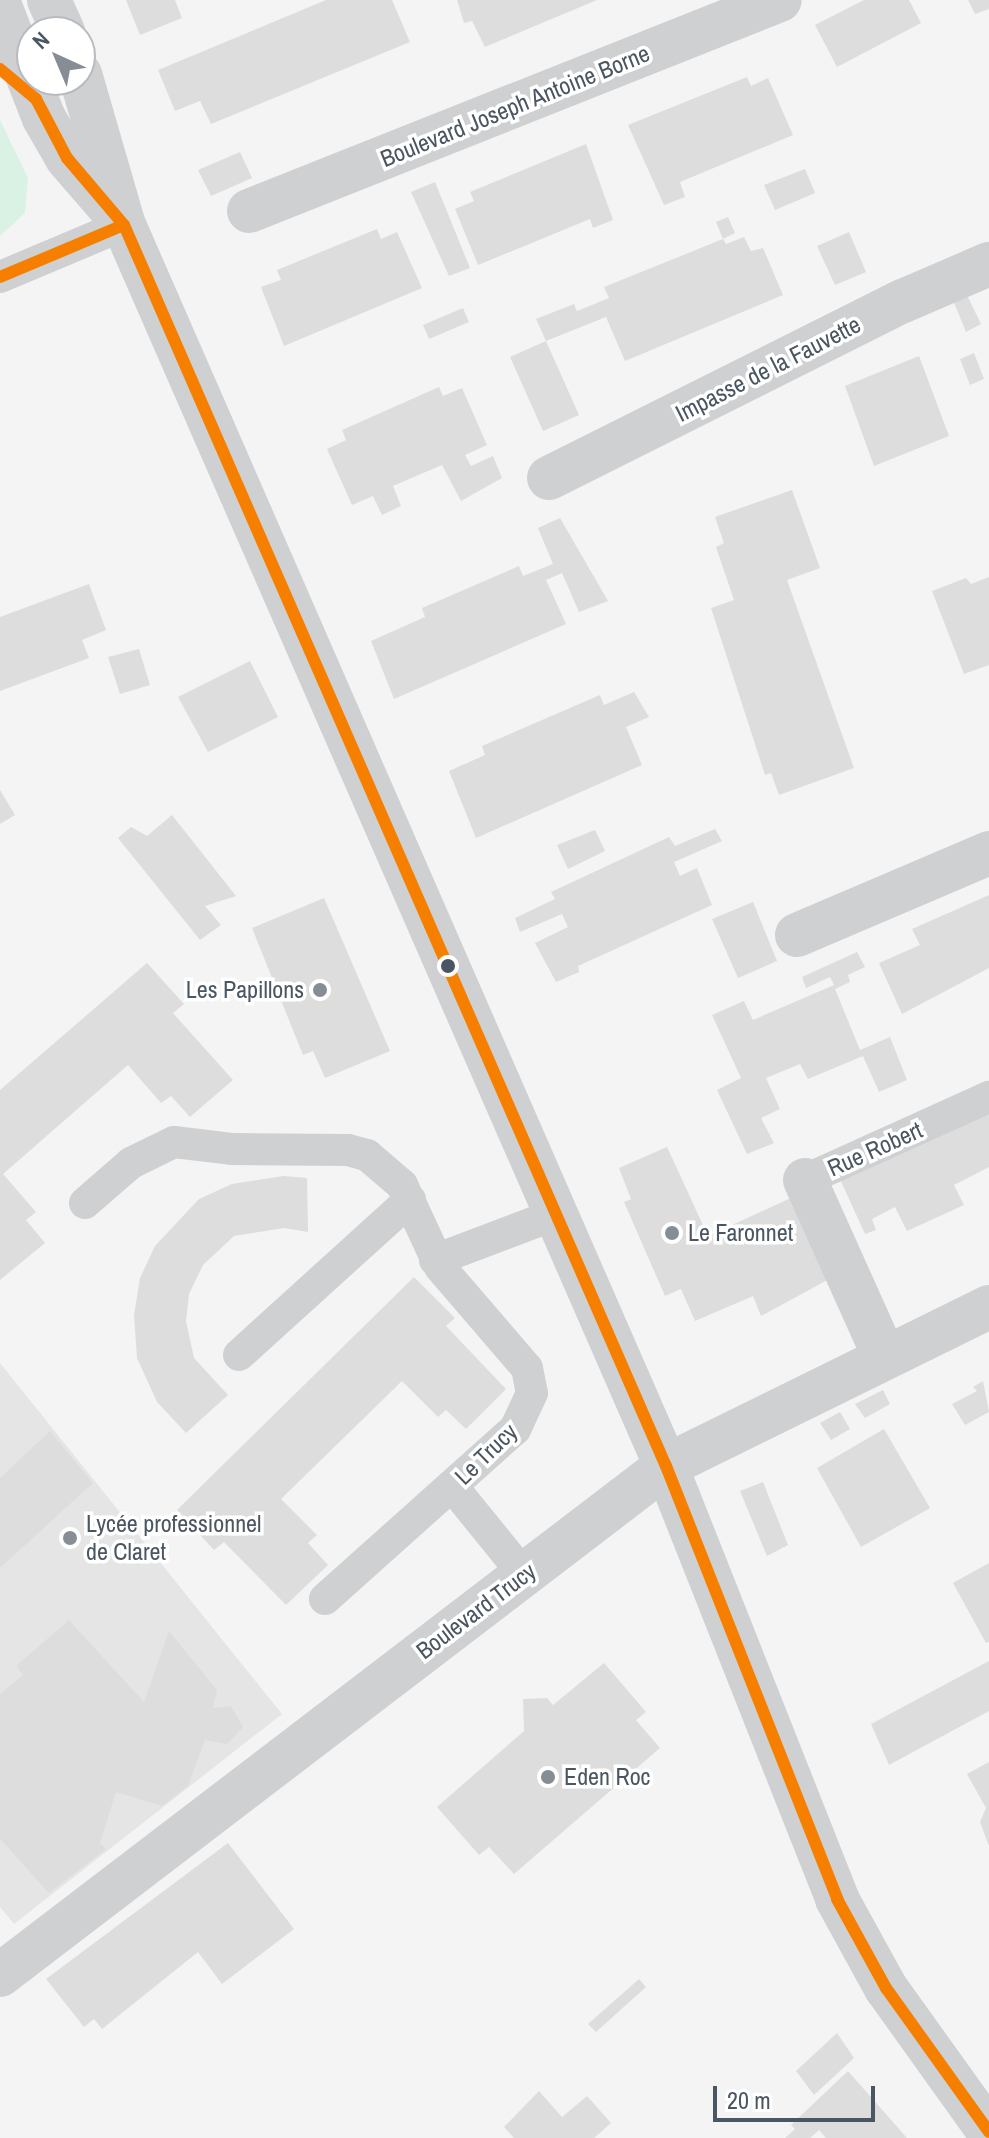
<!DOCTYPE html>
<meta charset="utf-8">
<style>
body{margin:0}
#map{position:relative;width:989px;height:2138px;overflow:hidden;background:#f4f4f4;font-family:"Archivo Narrow",sans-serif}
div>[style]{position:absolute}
.education>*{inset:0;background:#e6e5e6}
.green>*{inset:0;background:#d9f2e3}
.building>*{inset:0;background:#ddddde}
.service>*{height:32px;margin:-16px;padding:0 16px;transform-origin:16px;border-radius:16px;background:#ced0d2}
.minor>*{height:44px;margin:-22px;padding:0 22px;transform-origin:22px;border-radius:22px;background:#ced0d2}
.tertiary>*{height:44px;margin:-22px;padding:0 22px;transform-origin:22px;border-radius:22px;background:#ced0d2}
.bus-1>*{height:12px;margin:-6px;padding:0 6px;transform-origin:6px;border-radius:6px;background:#f77f00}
.dots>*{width:22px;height:22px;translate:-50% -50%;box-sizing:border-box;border:4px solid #fff;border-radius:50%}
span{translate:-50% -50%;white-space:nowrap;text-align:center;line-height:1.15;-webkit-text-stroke:7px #fff;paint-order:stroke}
.street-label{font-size:24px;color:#4a5661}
.poi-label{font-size:24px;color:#4a5661}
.right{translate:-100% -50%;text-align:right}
.left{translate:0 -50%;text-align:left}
.north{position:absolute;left:16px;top:16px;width:80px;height:80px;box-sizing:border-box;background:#fff;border:2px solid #b7bbc0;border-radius:50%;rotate:316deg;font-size:22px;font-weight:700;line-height:32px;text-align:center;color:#4a5661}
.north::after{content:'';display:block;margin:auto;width:28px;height:36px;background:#868d94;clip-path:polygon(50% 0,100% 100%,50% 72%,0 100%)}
.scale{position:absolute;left:713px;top:2086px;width:162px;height:36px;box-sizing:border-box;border:4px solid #4a5661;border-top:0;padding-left:10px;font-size:24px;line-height:28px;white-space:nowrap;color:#4a5661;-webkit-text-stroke:6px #fff;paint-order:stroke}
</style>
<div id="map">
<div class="education">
<div style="clip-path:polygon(0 1363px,282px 1714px,14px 1924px,0 1907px)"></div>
</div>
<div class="green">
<div style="clip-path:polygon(0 120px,28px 178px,25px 213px,0 236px)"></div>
</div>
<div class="building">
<div style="clip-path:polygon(126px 0,175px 0,182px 18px,140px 35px)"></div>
<div style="clip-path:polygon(326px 0,392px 0,410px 42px,211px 124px,200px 101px,175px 111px,158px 70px)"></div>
<div style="clip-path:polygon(457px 0,597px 0,485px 47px,472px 21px,464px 23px)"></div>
<div style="clip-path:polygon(864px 0,909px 0,921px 23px,837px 67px,815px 25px)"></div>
<div style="clip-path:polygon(968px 0,989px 0,989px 9px,975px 14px)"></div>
<div style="clip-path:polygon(747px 77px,751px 86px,768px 78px,793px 135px,680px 182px,685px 197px,664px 205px,628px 125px)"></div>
<div style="clip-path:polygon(586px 144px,613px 220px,593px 228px,590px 219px,478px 265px,455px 209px,474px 201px,470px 192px)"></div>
<div style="clip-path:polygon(240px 152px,252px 178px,211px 196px,198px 170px)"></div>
<div style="clip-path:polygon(805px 169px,815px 193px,775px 210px,764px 185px)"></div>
<div style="clip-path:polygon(435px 182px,470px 268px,449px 276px,411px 192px)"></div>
<div style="clip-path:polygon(728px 217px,735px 233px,723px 239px,716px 222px)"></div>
<div style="clip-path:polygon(377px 229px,381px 239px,397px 232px,422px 288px,284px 346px,261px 287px,281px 280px,277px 270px)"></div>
<div style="clip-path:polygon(849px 232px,866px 272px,835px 285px,817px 246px)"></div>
<div style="clip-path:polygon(744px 237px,751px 251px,763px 248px,783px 295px,625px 361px,606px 317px,546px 341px,536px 319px,574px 304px,577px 311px,609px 298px,604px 287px,723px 239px,726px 244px)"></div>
<div style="clip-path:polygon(964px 289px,981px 324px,966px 332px,951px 295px)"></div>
<div style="clip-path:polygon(463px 308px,469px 322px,429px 339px,423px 325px)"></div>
<div style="clip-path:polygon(546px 341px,579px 415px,543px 431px,510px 357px)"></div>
<div style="clip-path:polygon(974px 353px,984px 379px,970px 385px,960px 359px)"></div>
<div style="clip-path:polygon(919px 356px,949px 436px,874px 466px,845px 386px)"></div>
<div style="clip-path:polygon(439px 387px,443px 396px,462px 388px,487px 445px,465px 455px,471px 466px,493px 456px,502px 478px,461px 501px,442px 465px,393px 486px,401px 506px,382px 515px,373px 496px,352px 505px,327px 449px,346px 440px,342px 430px)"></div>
<div style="clip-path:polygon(792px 490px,820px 568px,787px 580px,854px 768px,779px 795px,771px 773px,765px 775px,711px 608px,734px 600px,716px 547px,724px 543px,715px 517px)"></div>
<div style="clip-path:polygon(560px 518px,608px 601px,579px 612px,562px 573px,546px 580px,566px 624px,394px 699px,371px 641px,425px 617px,422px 608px,519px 566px,523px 576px,553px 564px,538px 528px)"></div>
<div style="clip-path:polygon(989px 577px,989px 665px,964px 674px,932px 591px,966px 578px,971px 584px)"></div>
<div style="clip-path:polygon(89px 584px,106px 630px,82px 640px,89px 658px,0 691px,0 617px)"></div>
<div style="clip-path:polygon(139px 649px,150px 685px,120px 694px,108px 657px)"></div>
<div style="clip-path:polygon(250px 661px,278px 717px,208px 752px,178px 697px)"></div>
<div style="clip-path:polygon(634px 692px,649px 717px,626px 727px,642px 765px,476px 838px,449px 771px,485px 755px,482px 746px,600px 695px,604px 705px)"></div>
<div style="clip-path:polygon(0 790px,15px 815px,0 824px)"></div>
<div style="clip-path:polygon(172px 815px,236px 896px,205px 906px,221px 925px,200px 940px,118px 838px,131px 827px,147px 836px)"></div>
<div style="clip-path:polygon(715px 829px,722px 841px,674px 862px,680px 876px,697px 868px,712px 905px,578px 966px,579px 972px,556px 982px,535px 943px,568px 927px,562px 914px,520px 932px,515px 918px,555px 899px,551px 892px,669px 837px,675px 846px)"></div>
<div style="clip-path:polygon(595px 830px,605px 851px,568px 869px,557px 845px)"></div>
<div style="clip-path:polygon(989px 895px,989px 968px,902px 1014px,879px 963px,920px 945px,912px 929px)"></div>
<div style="clip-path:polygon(324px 898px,390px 1051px,325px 1078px,313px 1051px,303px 1055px,252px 928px)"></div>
<div style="clip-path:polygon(753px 902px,777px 961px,738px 978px,712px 919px)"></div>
<div style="clip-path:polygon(857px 952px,865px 967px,848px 975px,850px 982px,835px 989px,860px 1050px,890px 1037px,907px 1080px,879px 1092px,863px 1056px,808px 1079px,800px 1064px,766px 1078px,780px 1109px,761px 1118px,774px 1143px,747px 1154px,717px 1090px,741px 1078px,712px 1015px,744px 1001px,753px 1020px,834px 985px,830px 977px,806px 988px,802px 977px)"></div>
<div style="clip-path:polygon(147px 963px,184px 1004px,173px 1013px,233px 1080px,190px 1117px,171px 1096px,161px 1103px,128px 1065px,3px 1174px,36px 1212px,26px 1220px,45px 1243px,0 1280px,0 1090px)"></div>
<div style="clip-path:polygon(989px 1108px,989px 1167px,954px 1185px,964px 1205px,907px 1231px,895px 1207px,872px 1219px,876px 1230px,865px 1234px,839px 1177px)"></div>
<div style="clip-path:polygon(667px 1147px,708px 1236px,793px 1197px,831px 1278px,761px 1316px,753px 1296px,695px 1321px,681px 1289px,665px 1296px,624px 1202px,631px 1199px,619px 1168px)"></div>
<div style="clip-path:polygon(284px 1176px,307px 1178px,308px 1232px,284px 1228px,234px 1236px,203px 1265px,189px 1294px,186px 1321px,194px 1358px,228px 1395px,186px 1433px,157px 1402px,137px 1358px,134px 1315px,140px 1278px,155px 1246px,199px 1199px,232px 1184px)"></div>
<div style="clip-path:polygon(414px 1277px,455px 1318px,446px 1326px,506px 1389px,466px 1429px,446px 1410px,438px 1417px,402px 1381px,281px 1499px,317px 1535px,308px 1543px,328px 1565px,286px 1605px,224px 1542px,214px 1550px,177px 1510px)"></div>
<div style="clip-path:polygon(983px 1381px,989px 1412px,965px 1425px,952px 1404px,977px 1391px,973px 1387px)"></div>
<div style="clip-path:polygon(883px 1390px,890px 1404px,865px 1418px,855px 1404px)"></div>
<div style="clip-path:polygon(840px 1412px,850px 1429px,831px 1440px,820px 1423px)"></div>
<div style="clip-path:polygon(884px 1429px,930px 1508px,861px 1547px,817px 1468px)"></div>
<div style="clip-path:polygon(50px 1431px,93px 1483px,0 1568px,0 1478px)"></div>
<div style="clip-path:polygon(763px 1482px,788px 1545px,767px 1556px,740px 1491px)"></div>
<div style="clip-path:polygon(989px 1563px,989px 1642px,986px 1643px,953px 1583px)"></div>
<div style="clip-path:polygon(69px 1620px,144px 1702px,169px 1631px,217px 1690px,213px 1708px,231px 1706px,243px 1727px,227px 1744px,205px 1740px,188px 1786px,162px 1806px,116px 1792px,100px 1843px,106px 1849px,49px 1893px,0 1839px,0 1694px,23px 1675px,16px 1666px)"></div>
<div style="clip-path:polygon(989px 1661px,989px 1711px,889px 1765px,871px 1724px)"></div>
<div style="clip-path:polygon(604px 1663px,646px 1712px,636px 1720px,660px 1748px,514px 1874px,489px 1847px,479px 1855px,437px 1807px,524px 1731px,523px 1699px,547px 1698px,553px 1705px)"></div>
<div style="clip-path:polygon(989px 1762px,989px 1846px,980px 1822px,986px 1808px,967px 1774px)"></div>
<div style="clip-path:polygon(228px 1843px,294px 1929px,222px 1984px,198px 1952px,102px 2029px,94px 2019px,84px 2027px,46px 1979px)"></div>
<div style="clip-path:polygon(639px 1979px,646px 1987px,596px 2032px,588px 2024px)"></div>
<div style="clip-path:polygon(837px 2033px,854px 2058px,814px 2095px,796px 2071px)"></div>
<div style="clip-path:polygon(848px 2071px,907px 2138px,826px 2138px,819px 2130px,810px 2138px,785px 2138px,795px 2129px,791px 2125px)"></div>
<div style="clip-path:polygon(539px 2091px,562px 2117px,587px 2096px,611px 2123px,594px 2138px,514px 2138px,504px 2127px)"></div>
</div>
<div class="service">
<div style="left:0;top:277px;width:134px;rotate:-22.8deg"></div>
<div style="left:805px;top:1180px;width:202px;rotate:-24.3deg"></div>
<div style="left:85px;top:1203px;width:61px;rotate:-41deg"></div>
<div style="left:131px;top:1163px;width:48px;rotate:-26deg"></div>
<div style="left:174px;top:1142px;width:58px;rotate:6.9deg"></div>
<div style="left:232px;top:1149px;width:116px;rotate:0.5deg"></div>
<div style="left:348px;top:1150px;width:20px;rotate:15deg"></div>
<div style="left:367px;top:1155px;width:46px;rotate:40.6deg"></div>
<div style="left:402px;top:1185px;width:90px;rotate:65.1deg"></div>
<div style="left:440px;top:1267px;width:133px;rotate:49.3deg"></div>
<div style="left:527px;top:1368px;width:25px;rotate:79deg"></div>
<div style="left:532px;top:1393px;width:40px;rotate:115deg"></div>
<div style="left:515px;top:1429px;width:255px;rotate:138.2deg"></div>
<div style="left:435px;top:1260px;width:130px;rotate:-20.7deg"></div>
<div style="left:239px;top:1355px;width:231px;rotate:-42.2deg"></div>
<div style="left:452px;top:1486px;width:114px;rotate:51deg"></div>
</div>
<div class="minor">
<div style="left:249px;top:211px;width:571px;rotate:-21.67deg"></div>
<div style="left:549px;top:478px;width:396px;rotate:-26.6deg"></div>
<div style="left:903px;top:301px;width:94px;rotate:-23.3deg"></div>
<div style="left:797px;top:935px;width:209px;rotate:-23.1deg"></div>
<div style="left:805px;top:1180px;width:193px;rotate:65.8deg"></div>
<div style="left:0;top:1975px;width:838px;rotate:-37.39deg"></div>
<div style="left:666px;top:1466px;width:360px;rotate:-26.2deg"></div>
</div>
<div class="tertiary">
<div style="left:49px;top:0;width:35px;rotate:66deg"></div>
<div style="left:0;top:6px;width:120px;rotate:68.6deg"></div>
<div style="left:44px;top:118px;width:46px;rotate:60.1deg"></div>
<div style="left:67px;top:158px;width:78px;rotate:49.2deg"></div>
<div style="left:80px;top:74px;width:157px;rotate:73.8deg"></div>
<div style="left:124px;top:225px;width:1354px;rotate:66.41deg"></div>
<div style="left:666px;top:1466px;width:466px;rotate:68.4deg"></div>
<div style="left:837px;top:1899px;width:102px;rotate:61.2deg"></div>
<div style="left:886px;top:1988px;width:177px;rotate:54.4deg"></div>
</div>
<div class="bus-1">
<div style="left:0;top:69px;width:47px;rotate:39.8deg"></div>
<div style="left:36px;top:99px;width:67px;rotate:62.3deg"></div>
<div style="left:67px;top:158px;width:88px;rotate:49.6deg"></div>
<div style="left:124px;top:225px;width:1354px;rotate:66.41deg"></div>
<div style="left:666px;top:1466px;width:466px;rotate:68.4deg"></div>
<div style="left:837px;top:1899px;width:102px;rotate:61.2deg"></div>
<div style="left:886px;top:1988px;width:177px;rotate:54.4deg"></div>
<div style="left:0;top:277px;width:134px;rotate:-22.8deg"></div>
</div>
<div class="dots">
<div style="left:448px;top:966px;background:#4a5661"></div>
<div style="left:320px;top:990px;background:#868d94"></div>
<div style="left:672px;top:1233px;background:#868d94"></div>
<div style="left:70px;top:1538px;background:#868d94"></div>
<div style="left:548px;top:1777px;background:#868d94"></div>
</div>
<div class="street-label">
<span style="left:515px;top:106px;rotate:-22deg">Boulevard Joseph Antoine Borne</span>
<span style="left:768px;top:369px;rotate:-27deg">Impasse de la Fauvette</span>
<span style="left:875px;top:1149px;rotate:-24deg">Rue Robert</span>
<span style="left:486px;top:1454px;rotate:-44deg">Le Trucy</span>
<span style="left:476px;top:1611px;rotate:-37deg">Boulevard Trucy</span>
</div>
<div class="poi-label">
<span class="right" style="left:304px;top:990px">Les Papillons</span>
<span class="left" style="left:688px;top:1233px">Le Faronnet</span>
<span class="left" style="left:86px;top:1538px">Lycée professionnel<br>de Claret</span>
<span class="left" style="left:564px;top:1777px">Eden Roc</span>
</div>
<div class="north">N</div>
<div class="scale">20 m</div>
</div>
